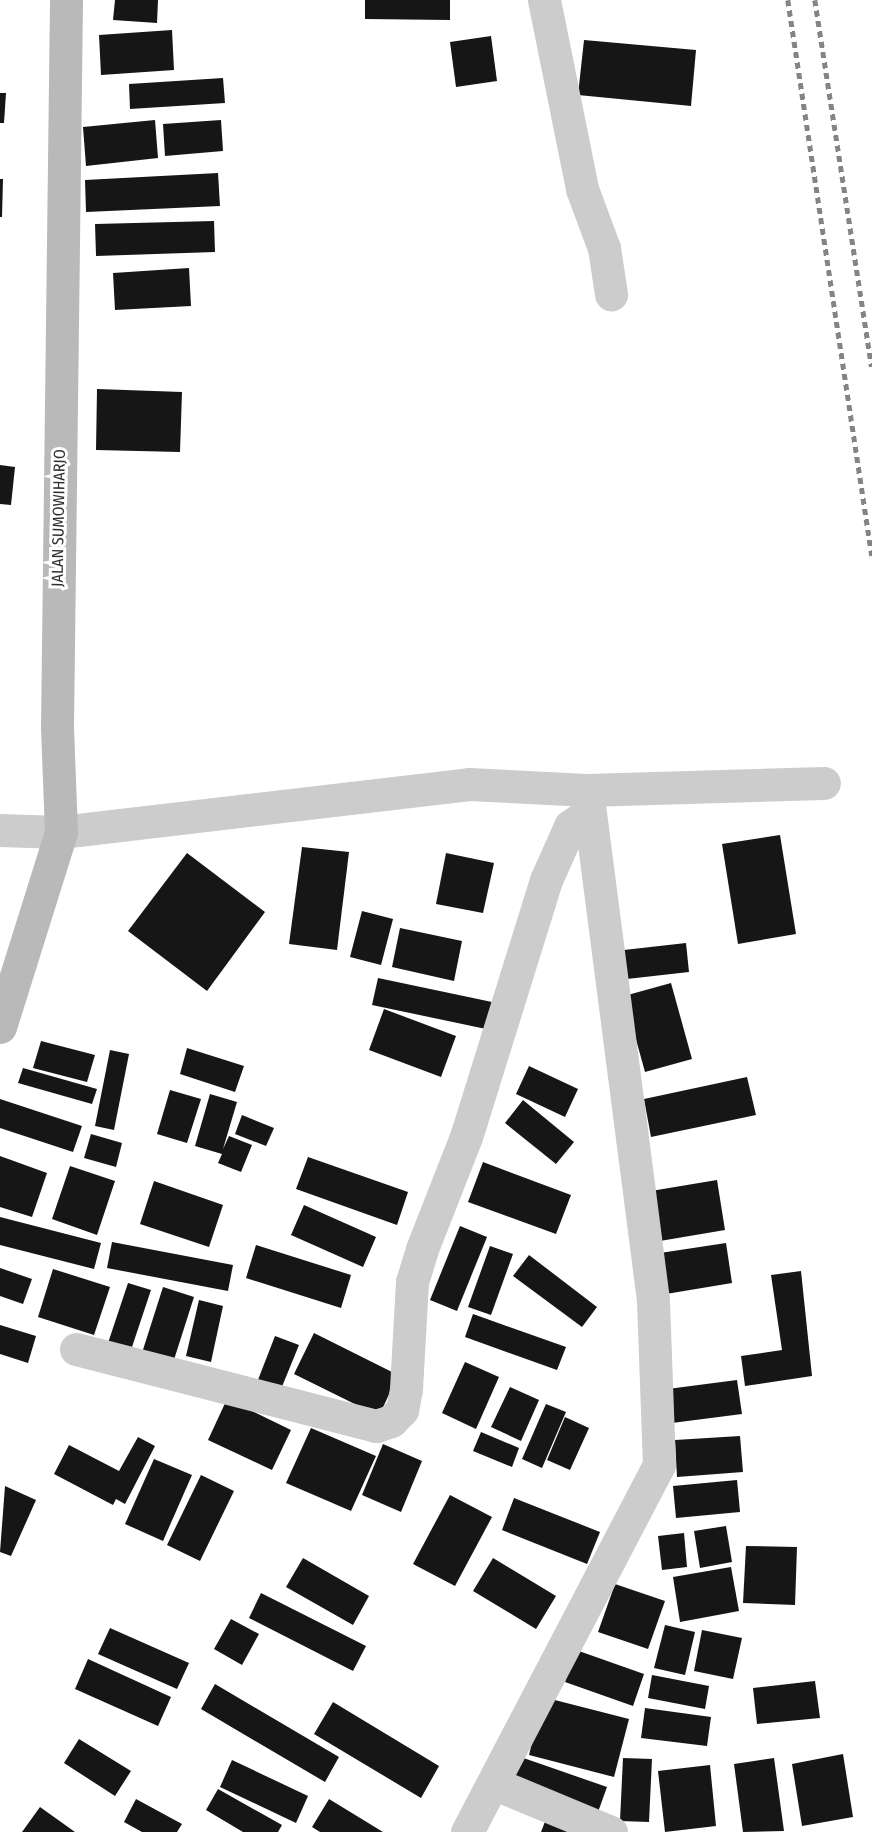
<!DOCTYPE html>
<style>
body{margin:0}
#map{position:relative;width:872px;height:1832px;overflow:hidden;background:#fff;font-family:"Fira Sans Condensed",sans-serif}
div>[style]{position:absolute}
.building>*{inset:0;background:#161616}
.street>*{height:33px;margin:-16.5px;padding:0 16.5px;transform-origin:16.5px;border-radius:16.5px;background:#ccc}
.secondary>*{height:33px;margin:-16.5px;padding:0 16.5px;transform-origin:16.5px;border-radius:16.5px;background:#b9b9b9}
.rail>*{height:4.5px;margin-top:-2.25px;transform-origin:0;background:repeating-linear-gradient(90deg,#848484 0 6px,transparent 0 10.5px)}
span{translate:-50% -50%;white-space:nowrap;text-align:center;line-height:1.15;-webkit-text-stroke:6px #fff;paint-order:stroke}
.street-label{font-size:16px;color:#2f2f2f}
</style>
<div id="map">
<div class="building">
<div style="clip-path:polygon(115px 0,158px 0,157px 23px,113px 20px)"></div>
<div style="clip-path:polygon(365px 0,450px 0,450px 20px,365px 19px)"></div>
<div style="clip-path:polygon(172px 30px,174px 70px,101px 75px,99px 35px)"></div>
<div style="clip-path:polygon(491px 36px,497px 81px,456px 87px,450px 42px)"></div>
<div style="clip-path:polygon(584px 40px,696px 50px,691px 106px,578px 95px)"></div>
<div style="clip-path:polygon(223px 78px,225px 103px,130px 109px,129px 84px)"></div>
<div style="clip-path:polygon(0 93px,6px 93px,4px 123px,0 123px)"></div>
<div style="clip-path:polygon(155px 120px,158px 158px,86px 166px,83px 127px)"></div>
<div style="clip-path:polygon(221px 120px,223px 151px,165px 156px,163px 124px)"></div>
<div style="clip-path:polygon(218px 173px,220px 206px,86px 212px,85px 180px)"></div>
<div style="clip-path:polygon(0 179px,3px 179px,2px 217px,0 217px)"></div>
<div style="clip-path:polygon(214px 221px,215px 252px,96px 256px,95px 224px)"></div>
<div style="clip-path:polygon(189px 268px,191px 306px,115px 310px,113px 273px)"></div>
<div style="clip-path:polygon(97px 389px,182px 392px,180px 452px,96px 450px)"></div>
<div style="clip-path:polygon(0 465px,15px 467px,11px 505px,0 504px)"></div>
<div style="clip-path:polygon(780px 835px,796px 934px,738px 944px,722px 844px)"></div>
<div style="clip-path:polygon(302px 847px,349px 852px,337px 950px,289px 944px)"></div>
<div style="clip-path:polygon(187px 853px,265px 912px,207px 991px,128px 931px)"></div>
<div style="clip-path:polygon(446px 853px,494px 863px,483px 913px,436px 904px)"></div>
<div style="clip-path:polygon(362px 911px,393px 919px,381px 965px,350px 957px)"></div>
<div style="clip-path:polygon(400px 928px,462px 941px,454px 981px,392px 967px)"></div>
<div style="clip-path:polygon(686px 943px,689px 972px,618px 980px,615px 951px)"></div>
<div style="clip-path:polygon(378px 978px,492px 1002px,486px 1029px,372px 1005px)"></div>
<div style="clip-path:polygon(671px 983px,692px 1059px,645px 1072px,624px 996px)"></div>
<div style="clip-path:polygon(384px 1009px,456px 1036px,441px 1077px,369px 1050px)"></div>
<div style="clip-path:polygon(41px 1041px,95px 1055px,87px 1082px,33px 1068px)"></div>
<div style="clip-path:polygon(187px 1048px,244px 1066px,235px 1092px,180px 1074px)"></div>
<div style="clip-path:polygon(110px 1050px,129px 1054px,114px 1130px,95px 1126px)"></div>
<div style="clip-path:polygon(529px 1066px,578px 1089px,565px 1117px,516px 1094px)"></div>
<div style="clip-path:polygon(23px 1068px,97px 1089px,92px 1104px,18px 1083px)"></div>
<div style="clip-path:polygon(747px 1077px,756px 1115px,651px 1137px,644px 1099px)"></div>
<div style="clip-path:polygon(170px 1090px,201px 1099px,187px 1143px,157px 1134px)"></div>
<div style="clip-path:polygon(210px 1094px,237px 1102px,223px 1149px,229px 1136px,252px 1145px,241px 1172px,218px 1163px,222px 1154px,195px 1146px)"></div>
<div style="clip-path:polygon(0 1099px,82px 1126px,73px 1152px,0 1128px)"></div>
<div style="clip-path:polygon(523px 1100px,574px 1142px,556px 1164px,505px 1123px)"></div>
<div style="clip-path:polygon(242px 1115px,274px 1128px,266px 1146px,235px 1134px)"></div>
<div style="clip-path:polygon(91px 1134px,122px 1143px,116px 1167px,84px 1158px)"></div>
<div style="clip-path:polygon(0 1156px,47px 1173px,32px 1217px,0 1207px)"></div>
<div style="clip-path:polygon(308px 1157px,408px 1192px,397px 1225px,296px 1189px)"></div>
<div style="clip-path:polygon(483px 1162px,571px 1195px,556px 1234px,468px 1202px)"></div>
<div style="clip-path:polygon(70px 1166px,115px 1181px,97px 1235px,52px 1219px)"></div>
<div style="clip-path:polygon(717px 1180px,725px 1230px,654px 1242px,645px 1192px)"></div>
<div style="clip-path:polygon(154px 1181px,223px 1205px,209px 1247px,140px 1224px)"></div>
<div style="clip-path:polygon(304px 1205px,376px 1237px,363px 1267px,291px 1235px)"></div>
<div style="clip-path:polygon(0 1217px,101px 1243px,94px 1269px,0 1245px)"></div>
<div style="clip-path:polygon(460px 1226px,487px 1237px,457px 1311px,430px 1300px)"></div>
<div style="clip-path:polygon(112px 1242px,233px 1265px,228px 1291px,107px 1268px)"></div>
<div style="clip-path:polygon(726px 1243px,732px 1283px,666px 1294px,660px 1253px)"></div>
<div style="clip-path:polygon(256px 1245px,351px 1275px,341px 1308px,246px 1278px)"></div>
<div style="clip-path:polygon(490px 1246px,513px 1254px,491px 1315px,468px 1307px)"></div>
<div style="clip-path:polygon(529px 1255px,597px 1307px,582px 1327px,513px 1276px)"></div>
<div style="clip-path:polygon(0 1268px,32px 1279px,23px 1304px,0 1296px)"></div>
<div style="clip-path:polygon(53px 1269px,110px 1287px,94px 1335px,38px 1317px)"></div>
<div style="clip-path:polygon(801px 1271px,812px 1376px,745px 1386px,741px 1356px,782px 1350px,771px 1275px)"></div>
<div style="clip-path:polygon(128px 1283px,151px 1290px,130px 1353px,107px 1346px)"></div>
<div style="clip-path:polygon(163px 1287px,194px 1297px,172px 1366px,141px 1356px)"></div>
<div style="clip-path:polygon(199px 1300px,223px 1306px,211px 1362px,186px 1356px)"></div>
<div style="clip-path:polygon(473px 1314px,566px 1347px,557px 1370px,465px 1337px)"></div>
<div style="clip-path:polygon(0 1325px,36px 1336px,28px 1363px,0 1354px)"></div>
<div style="clip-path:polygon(314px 1333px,398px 1375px,379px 1416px,294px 1374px)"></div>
<div style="clip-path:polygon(275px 1336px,299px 1345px,279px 1394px,256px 1385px)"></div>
<div style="clip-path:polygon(465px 1362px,499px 1377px,476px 1429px,442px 1413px)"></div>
<div style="clip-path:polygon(737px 1380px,742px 1414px,664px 1424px,660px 1390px)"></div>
<div style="clip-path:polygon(510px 1387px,539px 1400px,521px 1441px,491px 1427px)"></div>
<div style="clip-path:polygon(227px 1399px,291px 1430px,272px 1470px,208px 1440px)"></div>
<div style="clip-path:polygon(546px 1404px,566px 1412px,542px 1468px,522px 1459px)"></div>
<div style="clip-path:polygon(565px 1417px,589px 1428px,570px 1470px,547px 1460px)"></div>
<div style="clip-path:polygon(311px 1428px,376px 1456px,351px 1511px,286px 1483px)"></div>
<div style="clip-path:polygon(481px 1432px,519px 1448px,512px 1467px,473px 1451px)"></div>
<div style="clip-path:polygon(740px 1436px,743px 1472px,677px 1477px,675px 1440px)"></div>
<div style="clip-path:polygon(138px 1437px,155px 1446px,125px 1504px,116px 1499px,113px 1505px,54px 1474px,69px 1445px,119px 1471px)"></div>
<div style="clip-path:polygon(383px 1444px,422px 1461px,401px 1512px,362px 1495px)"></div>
<div style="clip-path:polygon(154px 1459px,192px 1475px,163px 1541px,125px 1524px)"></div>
<div style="clip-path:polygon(201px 1475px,234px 1491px,200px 1561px,167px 1545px)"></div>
<div style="clip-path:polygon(737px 1480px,740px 1512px,676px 1518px,673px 1486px)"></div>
<div style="clip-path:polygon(5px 1486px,36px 1500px,11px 1556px,0 1552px)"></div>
<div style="clip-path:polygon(450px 1495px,492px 1517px,455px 1586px,413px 1564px)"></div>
<div style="clip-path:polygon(514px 1498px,600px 1532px,587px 1564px,502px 1530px)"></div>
<div style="clip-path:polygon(726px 1526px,732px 1562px,700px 1568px,694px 1531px)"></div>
<div style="clip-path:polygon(684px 1533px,687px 1567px,662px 1570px,658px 1536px)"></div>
<div style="clip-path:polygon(746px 1546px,797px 1547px,795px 1605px,743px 1603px)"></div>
<div style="clip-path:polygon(303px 1558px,369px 1596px,353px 1625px,286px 1587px)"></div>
<div style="clip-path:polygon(493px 1558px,556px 1596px,536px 1629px,473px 1591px)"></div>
<div style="clip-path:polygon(731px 1567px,739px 1611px,680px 1622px,673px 1577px)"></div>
<div style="clip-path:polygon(615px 1584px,665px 1601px,648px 1649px,598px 1632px)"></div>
<div style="clip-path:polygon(261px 1593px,366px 1646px,353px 1671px,249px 1618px)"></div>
<div style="clip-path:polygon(231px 1619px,259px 1634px,242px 1665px,214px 1649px)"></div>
<div style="clip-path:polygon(665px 1625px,695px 1632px,685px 1675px,654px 1668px)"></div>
<div style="clip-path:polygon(110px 1628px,189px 1663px,177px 1689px,98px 1654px)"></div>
<div style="clip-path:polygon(702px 1630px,742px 1638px,733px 1679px,694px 1671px)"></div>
<div style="clip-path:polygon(576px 1650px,644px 1674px,633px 1706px,565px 1682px)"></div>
<div style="clip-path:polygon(88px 1659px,171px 1697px,158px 1726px,75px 1689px)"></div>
<div style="clip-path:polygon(652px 1675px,709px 1686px,705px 1709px,648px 1698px)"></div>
<div style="clip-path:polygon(815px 1681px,820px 1718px,757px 1724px,753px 1688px)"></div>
<div style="clip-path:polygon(215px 1684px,339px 1757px,325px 1782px,201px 1709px)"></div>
<div style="clip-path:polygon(543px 1697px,629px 1719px,614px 1777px,529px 1755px)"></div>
<div style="clip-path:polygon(333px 1702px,439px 1766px,421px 1798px,314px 1734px)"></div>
<div style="clip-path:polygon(645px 1708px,711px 1717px,707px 1746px,641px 1738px)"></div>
<div style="clip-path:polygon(79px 1739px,131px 1771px,115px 1796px,64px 1763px)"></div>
<div style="clip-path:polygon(512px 1754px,607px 1787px,598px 1812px,504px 1780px)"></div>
<div style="clip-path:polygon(843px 1754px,853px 1817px,802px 1826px,792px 1764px)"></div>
<div style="clip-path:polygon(623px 1758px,652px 1759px,649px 1822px,620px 1821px)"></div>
<div style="clip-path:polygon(774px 1758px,784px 1831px,743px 1832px,734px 1764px)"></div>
<div style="clip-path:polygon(232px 1760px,308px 1796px,296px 1823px,220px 1787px)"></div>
<div style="clip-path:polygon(710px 1765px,716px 1826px,665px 1832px,658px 1771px)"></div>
<div style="clip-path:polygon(218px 1789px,282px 1825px,278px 1832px,243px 1832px,206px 1810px)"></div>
<div style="clip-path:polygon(136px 1799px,182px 1824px,177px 1832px,142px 1832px,124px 1822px)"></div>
<div style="clip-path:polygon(329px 1799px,383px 1832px,320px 1832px,312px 1827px)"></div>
<div style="clip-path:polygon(40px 1807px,75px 1832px,22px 1832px)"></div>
<div style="clip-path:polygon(546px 1819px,578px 1832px,541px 1832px)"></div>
</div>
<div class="street">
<div style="left:544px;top:0;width:193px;rotate:78.6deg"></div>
<div style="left:582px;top:189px;width:63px;rotate:69.6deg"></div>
<div style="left:604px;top:248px;width:47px;rotate:81.3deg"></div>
<div style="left:0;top:830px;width:61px;rotate:1.9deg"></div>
<div style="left:61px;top:832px;width:411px;rotate:-6.7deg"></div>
<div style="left:469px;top:784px;width:118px;rotate:2.9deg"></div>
<div style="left:587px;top:790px;width:237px;rotate:-1.7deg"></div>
<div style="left:76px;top:1349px;width:310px;rotate:14.4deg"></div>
<div style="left:376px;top:1426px;width:16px;rotate:-18deg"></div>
<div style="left:391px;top:1421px;width:16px;rotate:-45deg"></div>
<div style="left:402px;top:1410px;width:21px;rotate:-79deg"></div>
<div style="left:406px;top:1389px;width:107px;rotate:-86.8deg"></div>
<div style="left:412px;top:1282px;width:34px;rotate:-73deg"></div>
<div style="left:422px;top:1249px;width:120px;rotate:-68.6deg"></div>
<div style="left:466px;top:1137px;width:269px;rotate:-72.7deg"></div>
<div style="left:546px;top:880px;width:59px;rotate:-66deg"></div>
<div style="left:570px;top:826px;width:23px;rotate:-34deg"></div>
<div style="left:493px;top:1783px;width:128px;rotate:22.6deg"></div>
<div style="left:467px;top:1832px;width:414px;rotate:-62.4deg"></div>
<div style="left:659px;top:1465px;width:165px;rotate:-92.1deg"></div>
<div style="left:653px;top:1300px;width:514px;rotate:-97.37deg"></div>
</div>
<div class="secondary">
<div style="left:0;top:1027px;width:204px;rotate:-72.6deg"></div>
<div style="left:61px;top:832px;width:105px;rotate:-92.2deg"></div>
<div style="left:57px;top:727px;width:727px;rotate:-89.29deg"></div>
</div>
<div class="rail">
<div style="left:788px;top:0;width:562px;rotate:81.41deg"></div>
<div style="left:815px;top:0;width:371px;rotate:81.2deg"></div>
</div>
<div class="street-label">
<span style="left:59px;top:518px;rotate:-89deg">JALAN SUMOWIHARJO</span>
</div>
</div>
